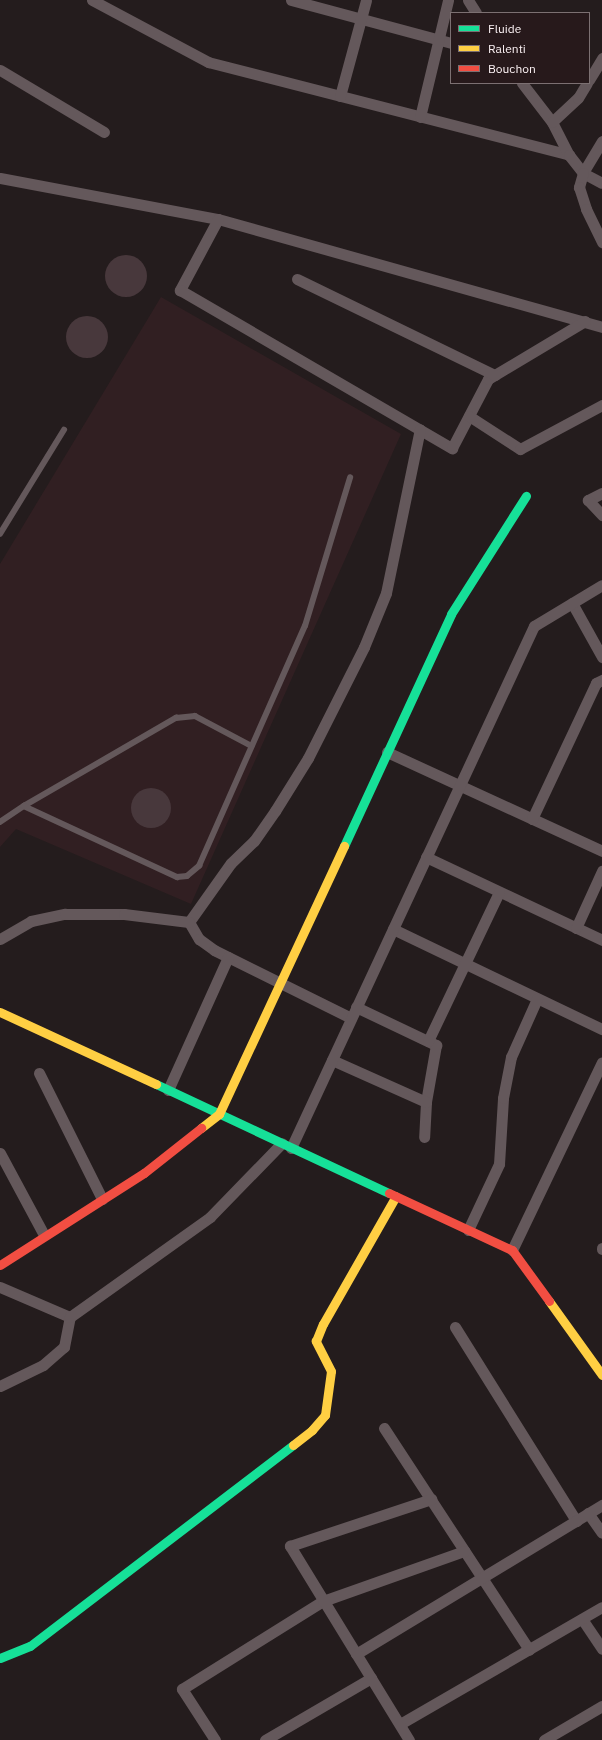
<!DOCTYPE html>
<style>
body{margin:0}
#map{position:relative;width:602px;height:1740px;overflow:hidden;background:#241c1d;font-family:"IBM Plex Sans",sans-serif}
div>[style]{position:absolute}
.built>*{inset:0;background:#311f22}
.building>*{inset:0;background:#48383c}
.round{border-radius:50%}
.lane>*{height:5.5px;margin:-2.75px;padding:0 2.75px;transform-origin:2.75px;border-radius:2.75px;background:#64585b}
.street>*{height:11px;margin:-5.5px;padding:0 5.5px;transform-origin:5.5px;border-radius:5.5px;background:#64585b}
.fast>*{height:9px;margin:-4.5px;padding:0 4.5px;transform-origin:4.5px;border-radius:4.5px;background:#16e098}
.slow>*{height:9px;margin:-4.5px;padding:0 4.5px;transform-origin:4.5px;border-radius:4.5px;background:#ffcf43}
.jam>*{height:9px;margin:-4.5px;padding:0 4.5px;transform-origin:4.5px;border-radius:4.5px;background:#f24e42}
span{translate:-50% -50%;white-space:nowrap;text-align:center;line-height:1.15;-webkit-text-stroke:3px #27191b;paint-order:stroke}
.legend{position:absolute;left:450px;top:12px;width:140px;height:72px;box-sizing:border-box;background:#27191b;border:1px solid #7c7072;margin:0;padding:5px 7px;list-style:none;font-size:12px;color:#fcf2f4}
.legend li{display:flex;align-items:center;gap:8px;height:20px}
.legend b{width:20px;border:1px solid #7c7072}
</style>
<div id="map">
<div class="built">
<div style="clip-path:polygon(161px 297px,401px 434px,191px 904px,16px 829px,0 847px,0 564px)"></div>
</div>
<div class="building">
<div class="round" style="left:105px;top:255px;width:42px;height:42px"></div>
<div class="round" style="left:66px;top:316px;width:42px;height:42px"></div>
<div class="round" style="left:131px;top:788px;width:40px;height:40px"></div>
</div>
<div class="lane">
<div style="left:0;top:534px;width:122px;rotate:-58.4deg"></div>
<div style="left:24px;top:806px;width:176px;rotate:-30.1deg"></div>
<div style="left:176px;top:718px;width:19px;rotate:-6deg"></div>
<div style="left:195px;top:716px;width:64px;rotate:27.8deg"></div>
<div style="left:0;top:822px;width:29px;rotate:-34deg"></div>
<div style="left:24px;top:806px;width:169px;rotate:24.9deg"></div>
<div style="left:177px;top:877px;width:10px;rotate:-6deg"></div>
<div style="left:187px;top:876px;width:16px;rotate:-40deg"></div>
<div style="left:199px;top:866px;width:262px;rotate:-66.2deg"></div>
<div style="left:305px;top:626px;width:155px;rotate:-73.1deg"></div>
</div>
<div class="street">
<div style="left:92px;top:0;width:132px;rotate:28.1deg"></div>
<div style="left:208px;top:62px;width:373px;rotate:14.4deg"></div>
<div style="left:291px;top:0;width:166px;rotate:15deg"></div>
<div style="left:468px;top:0;width:15px;rotate:58deg"></div>
<div style="left:0;top:70px;width:121px;rotate:30.8deg"></div>
<div style="left:589px;top:80px;width:26px;rotate:-59deg"></div>
<div style="left:522px;top:83px;width:49px;rotate:52.4deg"></div>
<div style="left:552px;top:122px;width:37px;rotate:63deg"></div>
<div style="left:569px;top:155px;width:23px;rotate:52deg"></div>
<div style="left:583px;top:173px;width:21px;rotate:28deg"></div>
<div style="left:340px;top:96px;width:99px;rotate:-74.8deg"></div>
<div style="left:420px;top:117px;width:120px;rotate:-76.5deg"></div>
<div style="left:552px;top:122px;width:35px;rotate:-43deg"></div>
<div style="left:578px;top:98px;width:17px;rotate:-59deg"></div>
<div style="left:602px;top:141px;width:37px;rotate:121deg"></div>
<div style="left:583px;top:173px;width:15px;rotate:106deg"></div>
<div style="left:579px;top:187px;width:23px;rotate:72deg"></div>
<div style="left:586px;top:209px;width:37px;rotate:64deg"></div>
<div style="left:0;top:178px;width:222px;rotate:10.7deg"></div>
<div style="left:218px;top:219px;width:399px;rotate:15.7deg"></div>
<div style="left:218px;top:219px;width:81px;rotate:118.2deg"></div>
<div style="left:180px;top:290px;width:315px;rotate:30.2deg"></div>
<div style="left:452px;top:448px;width:78px;rotate:-62.4deg"></div>
<div style="left:488px;top:379px;width:113px;rotate:-30.9deg"></div>
<div style="left:297px;top:279px;width:220px;rotate:25.9deg"></div>
<div style="left:469px;top:416px;width:61px;rotate:32.9deg"></div>
<div style="left:520px;top:449px;width:93px;rotate:-28.2deg"></div>
<div style="left:602px;top:493px;width:16px;rotate:153deg"></div>
<div style="left:588px;top:500px;width:21px;rotate:47deg"></div>
<div style="left:572px;top:603px;width:62px;rotate:60.9deg"></div>
<div style="left:387px;top:752px;width:237px;rotate:24.7deg"></div>
<div style="left:532px;top:819px;width:150px;rotate:-64.8deg"></div>
<div style="left:596px;top:683px;width:7px;rotate:-27deg"></div>
<div style="left:426px;top:857px;width:195px;rotate:25.2deg"></div>
<div style="left:189px;top:922px;width:72px;rotate:-54.6deg"></div>
<div style="left:231px;top:863px;width:32px;rotate:-44deg"></div>
<div style="left:254px;top:841px;width:37px;rotate:-55deg"></div>
<div style="left:275px;top:811px;width:62px;rotate:-58.1deg"></div>
<div style="left:308px;top:758px;width:124px;rotate:-63.2deg"></div>
<div style="left:364px;top:647px;width:58px;rotate:-67.8deg"></div>
<div style="left:386px;top:593px;width:167px;rotate:-78.3deg"></div>
<div style="left:189px;top:922px;width:20px;rotate:60deg"></div>
<div style="left:199px;top:939px;width:19px;rotate:36deg"></div>
<div style="left:214px;top:950px;width:153px;rotate:26.4deg"></div>
<div style="left:576px;top:928px;width:63px;rotate:-65.5deg"></div>
<div style="left:393px;top:929px;width:232px;rotate:25.6deg"></div>
<div style="left:0;top:939px;width:36px;rotate:-30deg"></div>
<div style="left:31px;top:921px;width:35px;rotate:-12deg"></div>
<div style="left:65px;top:914px;width:59px"></div>
<div style="left:124px;top:914px;width:65px;rotate:7deg"></div>
<div style="left:356px;top:1007px;width:89px;rotate:25.4deg"></div>
<div style="left:436px;top:1045px;width:58px;rotate:100deg"></div>
<div style="left:426px;top:1102px;width:35px;rotate:93deg"></div>
<div style="left:428px;top:1041px;width:165px;rotate:-64.5deg"></div>
<div style="left:332px;top:1060px;width:103px;rotate:24.1deg"></div>
<div style="left:39px;top:1073px;width:141px;rotate:63.4deg"></div>
<div style="left:168px;top:1090px;width:146px;rotate:-65.7deg"></div>
<div style="left:291px;top:1148px;width:576px;rotate:-65.04deg"></div>
<div style="left:534px;top:626px;width:79px;rotate:-31.1deg"></div>
<div style="left:0;top:1153px;width:93px;rotate:61.8deg"></div>
<div style="left:468px;top:1230px;width:73px;rotate:-64.8deg"></div>
<div style="left:499px;top:1164px;width:66px;rotate:-86.5deg"></div>
<div style="left:503px;top:1098px;width:42px;rotate:-79deg"></div>
<div style="left:511px;top:1057px;width:64px;rotate:-65.9deg"></div>
<div style="left:602px;top:1249px;width:1px;rotate:-90deg"></div>
<div style="left:512px;top:1250px;width:208px;rotate:-64.4deg"></div>
<div style="left:0;top:1287px;width:76px;rotate:23.2deg"></div>
<div style="left:455px;top:1327px;width:229px;rotate:58deg"></div>
<div style="left:0;top:1386px;width:48px;rotate:-26deg"></div>
<div style="left:43px;top:1365px;width:28px;rotate:-41deg"></div>
<div style="left:64px;top:1347px;width:31px;rotate:-79deg"></div>
<div style="left:70px;top:1317px;width:172px;rotate:-35.5deg"></div>
<div style="left:210px;top:1217px;width:103px;rotate:-45.8deg"></div>
<div style="left:384px;top:1428px;width:265px;rotate:56.8deg"></div>
<div style="left:588px;top:1513px;width:24px;rotate:55deg"></div>
<div style="left:582px;top:1619px;width:36px;rotate:56deg"></div>
<div style="left:356px;top:1654px;width:288px;rotate:-31.2deg"></div>
<div style="left:400px;top:1724px;width:233px;rotate:-30.1deg"></div>
<div style="left:215px;top:1740px;width:61px;rotate:-122.9deg"></div>
<div style="left:182px;top:1689px;width:166px;rotate:-32deg"></div>
<div style="left:323px;top:1601px;width:150px;rotate:-19.5deg"></div>
<div style="left:265px;top:1740px;width:123px;rotate:-30.3deg"></div>
<div style="left:409px;top:1740px;width:228px;rotate:-121.5deg"></div>
<div style="left:290px;top:1546px;width:149px;rotate:-18.4deg"></div>
<div style="left:544px;top:1740px;width:67px;rotate:-30.4deg"></div>
</div>
<div class="fast">
<div style="left:344px;top:846px;width:255px;rotate:-65.2deg"></div>
<div style="left:451px;top:614px;width:140px;rotate:-57.6deg"></div>
<div style="left:156px;top:1084px;width:257px;rotate:25.1deg"></div>
<div style="left:0;top:1658px;width:32px;rotate:-22deg"></div>
<div style="left:30px;top:1646px;width:331px;rotate:-37.4deg"></div>
</div>
<div class="slow">
<div style="left:0;top:1012px;width:172px;rotate:24.8deg"></div>
<div style="left:201px;top:1128px;width:23px;rotate:-38deg"></div>
<div style="left:219px;top:1114px;width:296px;rotate:-65deg"></div>
<div style="left:549px;top:1301px;width:91px;rotate:54.4deg"></div>
<div style="left:293px;top:1445px;width:24px;rotate:-38deg"></div>
<div style="left:312px;top:1430px;width:20px;rotate:-49deg"></div>
<div style="left:325px;top:1415px;width:44px;rotate:-82.2deg"></div>
<div style="left:331px;top:1371px;width:34px;rotate:-117deg"></div>
<div style="left:316px;top:1341px;width:18px;rotate:-68deg"></div>
<div style="left:323px;top:1324px;width:147px;rotate:-60.3deg"></div>
</div>
<div class="jam">
<div style="left:389px;top:1193px;width:136px;rotate:24.9deg"></div>
<div style="left:512px;top:1250px;width:63px;rotate:54deg"></div>
<div style="left:0;top:1265px;width:171px;rotate:-32.6deg"></div>
<div style="left:144px;top:1173px;width:73px;rotate:-38.3deg"></div>
</div>
<ul class="legend">
<li><b style="height:5px;background:#16e098"></b>Fluide</li>
<li><b style="height:5px;background:#ffcf43"></b>Ralenti</li>
<li><b style="height:5px;background:#f24e42"></b>Bouchon</li>
</ul>
</div>
